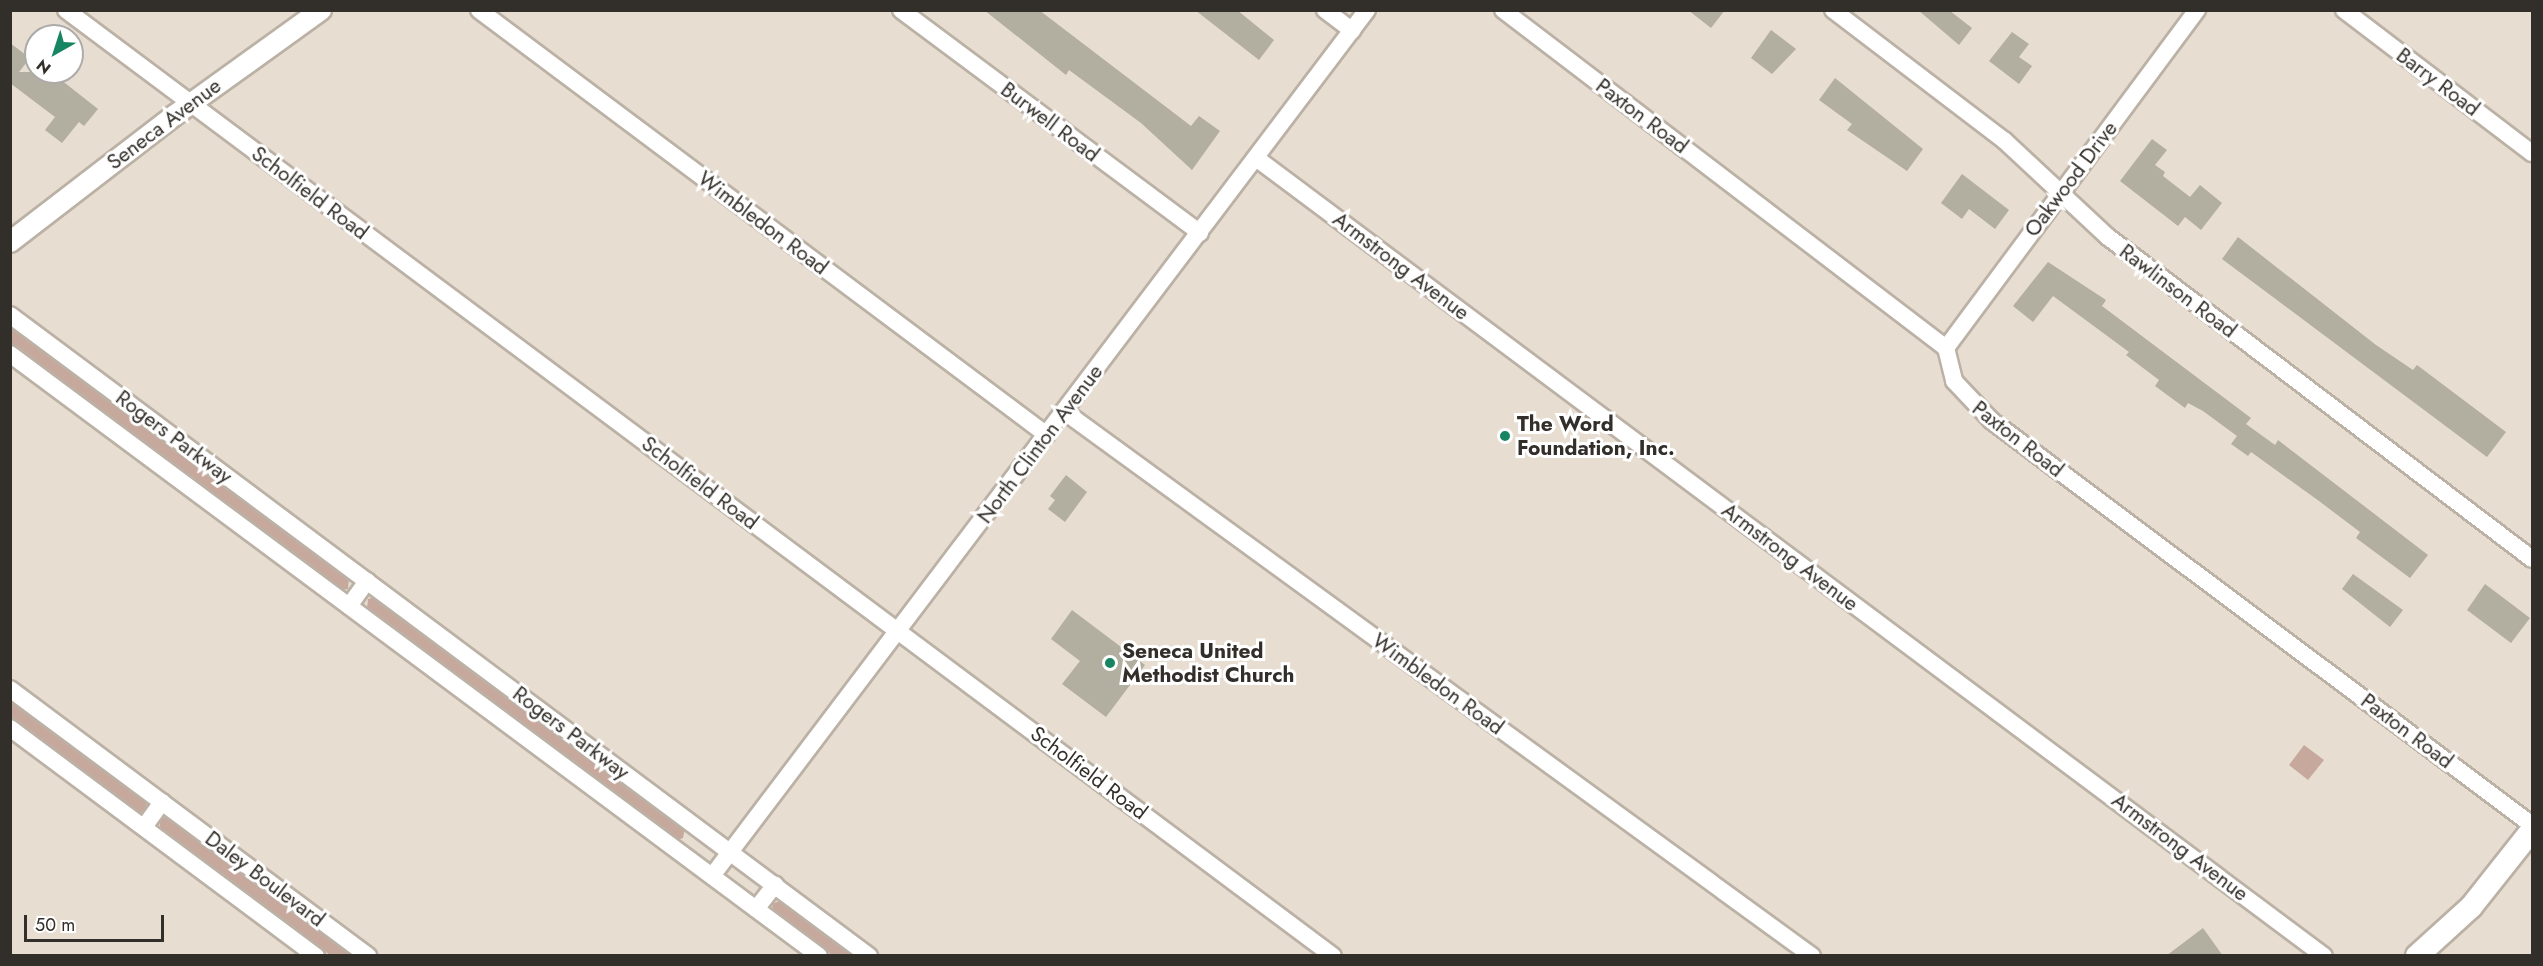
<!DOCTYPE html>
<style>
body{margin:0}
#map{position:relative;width:2543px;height:966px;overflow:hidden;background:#e7ddd1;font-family:Jost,sans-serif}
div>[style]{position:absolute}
.green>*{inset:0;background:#c7a89d}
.building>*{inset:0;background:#b2aea0}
.roads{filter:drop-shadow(2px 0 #bbb1a5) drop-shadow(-2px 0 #bbb1a5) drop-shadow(0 2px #bbb1a5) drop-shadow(0 -2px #bbb1a5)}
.minor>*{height:16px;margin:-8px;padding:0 8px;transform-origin:8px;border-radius:8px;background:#fff}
.tertiary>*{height:20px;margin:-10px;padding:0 10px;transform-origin:10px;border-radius:10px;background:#fff}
.secondary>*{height:22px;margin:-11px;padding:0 11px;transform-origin:11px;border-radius:11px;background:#fff}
.dots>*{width:16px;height:16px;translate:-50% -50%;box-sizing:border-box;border:3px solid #fff;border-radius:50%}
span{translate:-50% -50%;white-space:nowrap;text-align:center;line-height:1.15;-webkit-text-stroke:6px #fff;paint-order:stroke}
.street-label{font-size:21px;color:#322e29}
.poi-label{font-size:21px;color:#322e29;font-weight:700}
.left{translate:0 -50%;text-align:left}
.frame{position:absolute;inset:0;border:12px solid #322e29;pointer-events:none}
.north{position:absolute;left:24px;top:24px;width:60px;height:60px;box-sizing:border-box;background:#fff;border:2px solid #adaba9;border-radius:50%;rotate:219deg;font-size:16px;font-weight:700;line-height:24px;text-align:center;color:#322e29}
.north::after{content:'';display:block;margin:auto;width:21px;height:27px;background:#188562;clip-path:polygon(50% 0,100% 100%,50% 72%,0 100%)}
.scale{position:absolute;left:24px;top:915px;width:140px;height:27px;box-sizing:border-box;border:3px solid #322e29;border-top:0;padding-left:8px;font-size:18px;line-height:21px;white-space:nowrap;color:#322e29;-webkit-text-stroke:4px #fff;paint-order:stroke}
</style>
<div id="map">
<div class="green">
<div style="clip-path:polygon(10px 325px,349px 577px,348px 589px,341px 590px,11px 343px)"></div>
<div style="clip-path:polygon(375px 597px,685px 828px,683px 838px,677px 840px,367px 609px,368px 599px)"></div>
<div style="clip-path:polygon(10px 700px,146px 802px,148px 811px,138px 813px,11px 718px)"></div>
<div style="clip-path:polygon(2304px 745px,2324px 760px,2308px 780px,2289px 765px)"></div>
<div style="clip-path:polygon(165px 817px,171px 818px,355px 955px,330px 955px,161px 831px,159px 821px)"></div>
<div style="clip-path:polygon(782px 900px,856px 955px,832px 955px,773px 912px,772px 904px)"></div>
</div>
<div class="building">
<div style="clip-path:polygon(984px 10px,1039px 10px,1191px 126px,1199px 116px,1220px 131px,1192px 170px,1141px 123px,1069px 70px,1066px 75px)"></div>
<div style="clip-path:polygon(1195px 10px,1237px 10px,1274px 40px,1259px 60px)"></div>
<div style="clip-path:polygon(1688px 10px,1725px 10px,1711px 28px)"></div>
<div style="clip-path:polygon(1918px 10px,1950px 11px,1972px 28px,1959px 45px)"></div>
<div style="clip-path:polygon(1771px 30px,1796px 49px,1772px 74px,1751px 58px)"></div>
<div style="clip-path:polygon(2012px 32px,2029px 44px,2019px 57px,2032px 66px,2019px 84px,1989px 61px)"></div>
<div style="clip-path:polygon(10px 43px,30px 58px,19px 72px,51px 72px,98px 109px,84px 126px,79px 122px,62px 143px,45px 130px,55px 117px,10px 83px)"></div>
<div style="clip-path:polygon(1835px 78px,1923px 149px,1907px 171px,1847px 130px,1852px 124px,1819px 100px)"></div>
<div style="clip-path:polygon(2152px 139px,2167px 150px,2155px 165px,2165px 172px,2163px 176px,2190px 197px,2200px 185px,2222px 203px,2201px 230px,2185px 217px,2178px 226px,2120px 181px)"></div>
<div style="clip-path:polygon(1962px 174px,2009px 210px,1995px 229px,1969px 209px,1962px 219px,1941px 203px)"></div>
<div style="clip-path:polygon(2238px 237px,2376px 345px,2413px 370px,2417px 365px,2506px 432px,2487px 457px,2222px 259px)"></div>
<div style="clip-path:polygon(2048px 262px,2106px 300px,2102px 306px,2251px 418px,2246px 424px,2275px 445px,2278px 440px,2428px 555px,2410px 578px,2356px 538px,2360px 532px,2319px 501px,2251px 452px,2248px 456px,2231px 444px,2237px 436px,2203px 411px,2188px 403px,2185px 408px,2155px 386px,2159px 380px,2126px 355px,2129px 352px,2053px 296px,2033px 322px,2013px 306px)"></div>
<div style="clip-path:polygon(1066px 475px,1087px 492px,1065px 522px,1048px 509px,1055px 500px,1050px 496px)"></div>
<div style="clip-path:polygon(2353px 574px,2403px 610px,2390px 627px,2342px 589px)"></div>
<div style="clip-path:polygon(2485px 584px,2530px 618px,2511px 643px,2467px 610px)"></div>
<div style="clip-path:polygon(1072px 610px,1145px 665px,1106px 717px,1062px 684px,1080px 661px,1051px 639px)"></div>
<div style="clip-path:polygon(2203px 928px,2223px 956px,2166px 956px)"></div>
</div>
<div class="roads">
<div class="minor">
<div style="left:66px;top:10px;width:1581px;rotate:36.75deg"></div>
<div style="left:479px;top:10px;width:709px;rotate:36.81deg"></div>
<div style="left:901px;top:10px;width:373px;rotate:36.7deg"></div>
<div style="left:1325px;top:10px;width:34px;rotate:37deg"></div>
<div style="left:1503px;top:10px;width:557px;rotate:37.34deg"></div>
<div style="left:1946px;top:348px;width:34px;rotate:76deg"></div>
<div style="left:1954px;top:381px;width:55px;rotate:46.5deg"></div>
<div style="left:1992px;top:421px;width:674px;rotate:36.8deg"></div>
<div style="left:1833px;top:10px;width:216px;rotate:37.3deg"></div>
<div style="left:2005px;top:141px;width:141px;rotate:43deg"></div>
<div style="left:2108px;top:237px;width:532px;rotate:37.21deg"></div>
<div style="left:2344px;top:10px;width:236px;rotate:37.3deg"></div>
<div style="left:1256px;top:158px;width:1333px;rotate:36.77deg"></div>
<div style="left:10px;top:315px;width:1072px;rotate:36.73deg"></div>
<div style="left:1946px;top:348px;width:421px;rotate:-53.4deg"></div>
<div style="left:10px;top:354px;width:1008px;rotate:36.65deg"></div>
<div style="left:1065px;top:412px;width:924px;rotate:36.06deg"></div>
<div style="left:349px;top:606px;width:31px;rotate:-54deg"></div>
<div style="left:10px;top:689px;width:447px;rotate:36.7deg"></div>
<div style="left:10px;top:728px;width:382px;rotate:36.7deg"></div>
<div style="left:144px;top:827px;width:31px;rotate:-54deg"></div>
<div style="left:712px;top:876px;width:1086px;rotate:-52.9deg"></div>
<div style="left:756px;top:909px;width:31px;rotate:-52deg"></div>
</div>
<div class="tertiary">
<div style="left:10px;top:242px;width:208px;rotate:-37.6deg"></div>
<div style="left:175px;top:115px;width:180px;rotate:-35.7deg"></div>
</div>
<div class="secondary">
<div style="left:2417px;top:956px;width:73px;rotate:-42.2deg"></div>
<div style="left:2471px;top:907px;width:98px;rotate:-51.6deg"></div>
</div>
</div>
<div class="dots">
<div style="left:1505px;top:436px;background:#188562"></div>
<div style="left:1110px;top:663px;background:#188562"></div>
</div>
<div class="street-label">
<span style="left:2438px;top:82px;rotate:37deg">Barry Road</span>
<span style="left:1642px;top:116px;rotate:37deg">Paxton Road</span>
<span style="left:1050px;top:122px;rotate:37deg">Burwell Road</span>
<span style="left:164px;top:124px;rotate:-37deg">Seneca Avenue</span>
<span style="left:2071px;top:179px;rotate:-53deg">Oakwood Drive</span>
<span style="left:310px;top:193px;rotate:37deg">Scholfield Road</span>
<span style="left:763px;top:223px;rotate:37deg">Wimbledon Road</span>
<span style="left:1401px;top:266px;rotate:37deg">Armstrong Avenue</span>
<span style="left:2178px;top:291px;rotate:37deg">Rawlinson Road</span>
<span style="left:174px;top:437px;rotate:37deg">Rogers Parkway</span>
<span style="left:2018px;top:439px;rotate:38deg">Paxton Road</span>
<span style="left:1040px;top:444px;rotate:-53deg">North Clinton Avenue</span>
<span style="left:700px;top:483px;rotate:37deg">Scholfield Road</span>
<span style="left:1790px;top:557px;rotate:37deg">Armstrong Avenue</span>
<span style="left:1438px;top:684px;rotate:36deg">Wimbledon Road</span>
<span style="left:2407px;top:731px;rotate:37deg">Paxton Road</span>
<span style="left:571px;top:733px;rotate:37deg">Rogers Parkway</span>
<span style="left:1089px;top:773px;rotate:37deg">Scholfield Road</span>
<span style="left:2180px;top:847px;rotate:37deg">Armstrong Avenue</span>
<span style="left:265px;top:879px;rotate:37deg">Daley Boulevard</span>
</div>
<div class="poi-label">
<span class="left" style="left:1517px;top:436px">The Word<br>Foundation, Inc.</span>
<span class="left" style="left:1122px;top:663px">Seneca United<br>Methodist Church</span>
</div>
<div class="frame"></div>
<div class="north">N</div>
<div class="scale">50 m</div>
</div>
